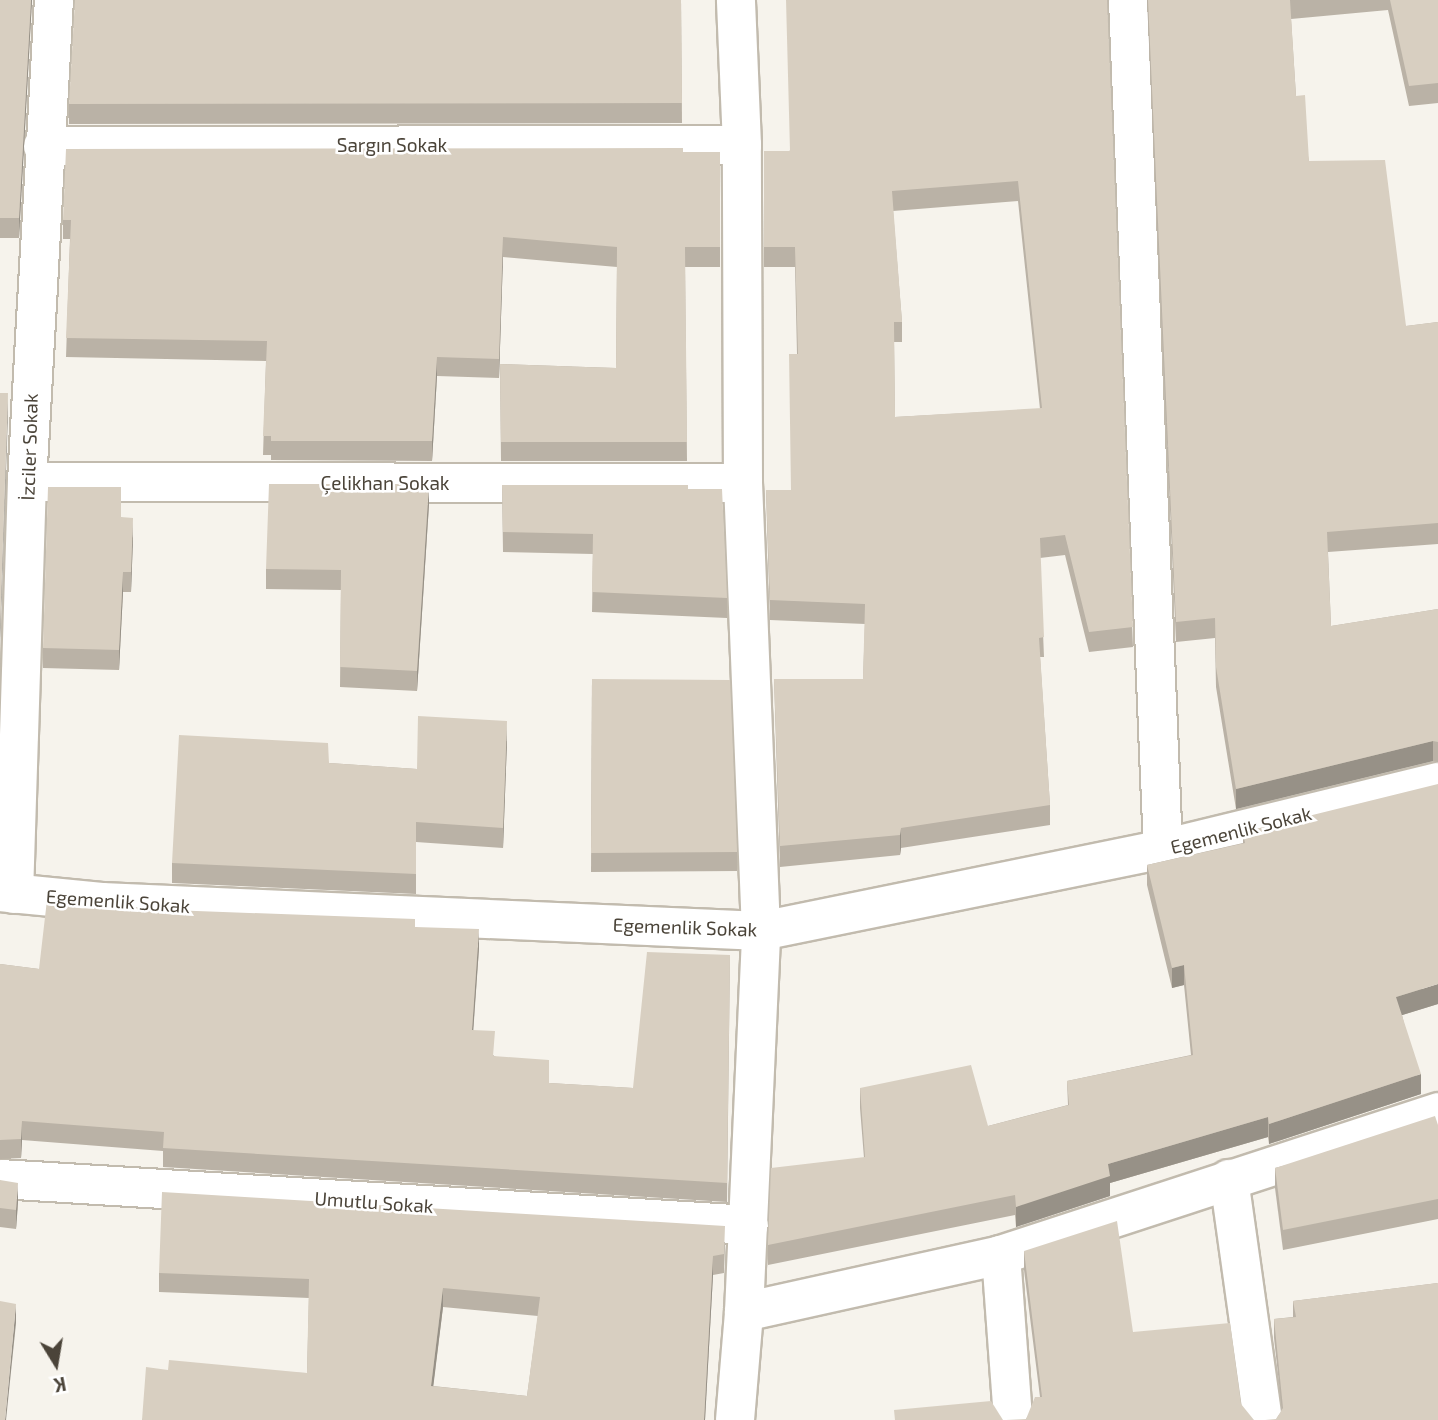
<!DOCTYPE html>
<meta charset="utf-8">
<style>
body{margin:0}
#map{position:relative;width:1438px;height:1420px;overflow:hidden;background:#f6f3ec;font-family:"Exo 2",sans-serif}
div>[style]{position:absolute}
.roads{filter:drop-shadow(2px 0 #c2bbae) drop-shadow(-2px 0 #c2bbae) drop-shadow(0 2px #c2bbae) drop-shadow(0 -2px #c2bbae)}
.street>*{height:38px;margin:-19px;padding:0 19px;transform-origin:19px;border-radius:19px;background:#fff}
.wall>*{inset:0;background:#bab2a6}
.shaded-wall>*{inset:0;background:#979187}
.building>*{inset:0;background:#d8cfc1}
span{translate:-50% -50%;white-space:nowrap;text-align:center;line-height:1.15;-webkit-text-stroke:5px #fff;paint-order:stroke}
.street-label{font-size:19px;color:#4b4439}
.north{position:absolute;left:21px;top:1329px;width:70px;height:70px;-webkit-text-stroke:5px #fff;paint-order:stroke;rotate:169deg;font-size:19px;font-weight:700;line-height:28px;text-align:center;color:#4b4439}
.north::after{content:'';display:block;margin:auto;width:24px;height:32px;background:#4b4439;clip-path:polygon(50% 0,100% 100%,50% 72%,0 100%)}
</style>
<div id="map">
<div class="roads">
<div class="street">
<div style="left:1128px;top:0;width:850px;rotate:87.64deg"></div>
<div style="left:43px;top:146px;width:699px;rotate:-0.08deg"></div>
<div style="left:27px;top:482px;width:716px;rotate:0.08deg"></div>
<div style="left:0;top:892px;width:102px;rotate:5.6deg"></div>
<div style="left:102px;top:902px;width:660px;rotate:2.52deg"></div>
<div style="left:761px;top:931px;width:410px;rotate:-11.5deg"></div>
<div style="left:1163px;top:849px;width:283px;rotate:-13.7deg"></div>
<div style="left:14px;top:894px;width:412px;rotate:-88.2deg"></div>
<div style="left:27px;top:482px;width:483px;rotate:-86.8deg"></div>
<div style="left:0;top:1179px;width:750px;rotate:3.51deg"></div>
<div style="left:1229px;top:1179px;width:243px;rotate:82deg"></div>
<div style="left:1001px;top:1255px;width:165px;rotate:85.8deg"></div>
<div style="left:744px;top:1312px;width:263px;rotate:-12.5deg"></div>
<div style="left:1001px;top:1255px;width:460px;rotate:-18.1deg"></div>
<div style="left:735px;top:1420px;width:108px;rotate:-85.2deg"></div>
<div style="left:744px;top:1312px;width:381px;rotate:-87.4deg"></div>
<div style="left:761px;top:931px;width:448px;rotate:-92.3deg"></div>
<div style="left:743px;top:483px;width:338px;rotate:-90.2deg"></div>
<div style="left:742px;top:145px;width:145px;rotate:-92.4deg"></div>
</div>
</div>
<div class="wall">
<div style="clip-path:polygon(0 0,32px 0,19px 238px,0 238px)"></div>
<div style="clip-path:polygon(681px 0,682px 123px,69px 124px,69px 104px)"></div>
<div style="clip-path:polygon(evenodd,1107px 0,1133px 647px,1089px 652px,1065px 555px,1040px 558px,1044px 657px,1040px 657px,1050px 805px,1050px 825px,901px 848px,900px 855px,780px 867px,774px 679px,863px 679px,865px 624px,770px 620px,766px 490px,791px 490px,797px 354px,795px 267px,764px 267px,764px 151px,789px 151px,1107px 0,1018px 201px,1040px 409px,895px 417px,894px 342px,902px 342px,902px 322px,893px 211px,1018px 201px)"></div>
<div style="clip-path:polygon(1147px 0,1438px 0,1438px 103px,1409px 106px,1388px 10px,1291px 19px,1296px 96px,1309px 161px,1406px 326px,1438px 322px,1438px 544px,1328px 552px,1331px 626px,1438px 609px,1438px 762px,1433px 761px,1236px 809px,1216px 687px,1215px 638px,1176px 642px)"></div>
<div style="clip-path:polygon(683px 152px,720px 152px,720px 267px,685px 267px,687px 461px,501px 461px,500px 364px,616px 368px,617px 267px,503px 257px,499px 378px,437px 376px,432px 461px,271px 460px,271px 455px,263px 455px,266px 361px,66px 357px,70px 239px,63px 239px,63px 220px)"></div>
<div style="clip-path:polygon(502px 485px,688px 489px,727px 598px,727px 618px,592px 612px,593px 554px,503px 552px)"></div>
<div style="clip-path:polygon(429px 504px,417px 691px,340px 687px,341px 590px,266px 589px,266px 569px)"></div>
<div style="clip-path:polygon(121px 517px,133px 538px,131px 592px,123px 592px,119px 670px,43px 668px,43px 648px)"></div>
<div style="clip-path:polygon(592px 679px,737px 852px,737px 871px,591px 872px)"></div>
<div style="clip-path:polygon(507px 741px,503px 848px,416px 842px,416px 894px,172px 883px,172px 863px,329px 763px,417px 769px)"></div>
<div style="clip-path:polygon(1243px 832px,1438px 1004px,1402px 1015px,1421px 1094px,1269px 1144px,1268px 1137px,1110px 1183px,1110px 1196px,1016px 1227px,1015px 1215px,768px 1265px,768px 1245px,864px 1158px,860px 1108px,860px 1088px,988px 1126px,1068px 1105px,1067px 1081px,1191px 1055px,1184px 985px,1172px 988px,1147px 885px,1147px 865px,1243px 843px)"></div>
<div style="clip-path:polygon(170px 910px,415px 927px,479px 948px,473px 1030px,494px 1056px,549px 1083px,633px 1088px,730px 955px,727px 1202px,163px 1167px,163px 1151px,22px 1140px,21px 1158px,0 1159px,0 964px,39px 969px)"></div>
<div style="clip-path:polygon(1438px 1125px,1438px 1219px,1283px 1250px,1275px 1188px,1275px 1168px)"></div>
<div style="clip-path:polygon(0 1180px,18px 1202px,16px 1229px,0 1227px)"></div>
<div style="clip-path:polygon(evenodd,725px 1245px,724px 1273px,713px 1275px,705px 1420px,142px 1420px,168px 1370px,307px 1373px,309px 1298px,159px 1292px,159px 1273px,725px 1245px,443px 1307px,538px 1316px,527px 1396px,433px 1386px,443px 1307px)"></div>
<div style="clip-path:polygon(1024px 1251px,1133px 1332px,1241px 1404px,1026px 1419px,1040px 1397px,1024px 1270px)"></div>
<div style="clip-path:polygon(1438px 1283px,1276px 1419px,1282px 1411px,1274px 1338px,1274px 1319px,1293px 1317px,1293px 1301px)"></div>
</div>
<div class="shaded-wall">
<div style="clip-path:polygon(31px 0,32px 0,19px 238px,19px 218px)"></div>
<div style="clip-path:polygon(503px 237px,503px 257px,499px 378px,499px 359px)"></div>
<div style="clip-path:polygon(437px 357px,437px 376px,432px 461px,432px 441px)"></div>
<div style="clip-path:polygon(8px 393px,8px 413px,0 646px,0 627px)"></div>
<div style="clip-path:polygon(429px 484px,429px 504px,417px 691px,417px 671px)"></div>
<div style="clip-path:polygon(133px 518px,133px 538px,131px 592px,131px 572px)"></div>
<div style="clip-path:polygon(123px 572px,123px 592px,119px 670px,119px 650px)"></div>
<div style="clip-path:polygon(507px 721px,507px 741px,503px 848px,503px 828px)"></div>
<div style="clip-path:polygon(1433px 741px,1433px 761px,1236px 809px,1236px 789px)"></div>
<div style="clip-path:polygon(901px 828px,901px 848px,900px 855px,900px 835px)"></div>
<div style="clip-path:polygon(479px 929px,479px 948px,472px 1049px,472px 1030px)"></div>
<div style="clip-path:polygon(1184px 965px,1184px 985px,1172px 988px,1172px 968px)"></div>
<div style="clip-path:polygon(1438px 984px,1438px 1004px,1396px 1017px,1396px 997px)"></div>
<div style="clip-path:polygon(1421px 1074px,1421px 1094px,1269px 1144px,1269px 1124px)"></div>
<div style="clip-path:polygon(1268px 1117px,1268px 1137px,1110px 1183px,1110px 1196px,1016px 1227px,1016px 1207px,1108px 1164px)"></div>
<div style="clip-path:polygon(22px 1121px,22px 1140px,21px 1158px,21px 1139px)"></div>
<div style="clip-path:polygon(18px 1183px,18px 1202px,16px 1229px,16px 1210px)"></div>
<div style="clip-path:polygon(713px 1256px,713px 1275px,705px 1420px,704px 1420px)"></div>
<div style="clip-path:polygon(443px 1288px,443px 1307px,431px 1405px,431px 1386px)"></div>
<div style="clip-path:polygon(16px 1304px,16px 1323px,6px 1420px,5px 1420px)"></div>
</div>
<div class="building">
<div style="clip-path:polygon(0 0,31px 0,19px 218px,0 218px)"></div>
<div style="clip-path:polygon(75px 0,681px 0,682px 103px,69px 104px)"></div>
<div style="clip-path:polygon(evenodd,786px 0,1107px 0,1133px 627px,1089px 632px,1065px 535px,1040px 538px,1044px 637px,1039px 638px,1050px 805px,901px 828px,900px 835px,780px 846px,774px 679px,863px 679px,865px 604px,770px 600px,766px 490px,791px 490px,789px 354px,798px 354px,795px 247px,764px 247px,764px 151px,790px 151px,786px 0,1018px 181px,1042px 408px,895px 417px,894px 322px,902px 322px,892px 191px,1018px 181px)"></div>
<div style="clip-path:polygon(1148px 0,1290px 0,1296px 96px,1305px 95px,1309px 161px,1385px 160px,1406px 326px,1438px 322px,1438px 523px,1327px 532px,1331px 626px,1438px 609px,1438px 742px,1433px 741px,1236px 789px,1216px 667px,1215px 618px,1176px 622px)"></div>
<div style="clip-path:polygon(1390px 0,1438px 0,1438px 83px,1409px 86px)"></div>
<div style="clip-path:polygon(683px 148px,683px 152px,720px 152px,720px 247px,685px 247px,687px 442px,501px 442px,500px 364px,616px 368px,617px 247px,503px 237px,499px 359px,437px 357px,432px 441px,271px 441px,271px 436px,263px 436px,267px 341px,66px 338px,71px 220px,63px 220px,66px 149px)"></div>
<div style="clip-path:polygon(0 393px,8px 393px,0 627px)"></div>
<div style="clip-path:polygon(269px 484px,429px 484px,417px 671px,340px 667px,341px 570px,266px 569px)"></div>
<div style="clip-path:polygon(502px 485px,688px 485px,688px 489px,722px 489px,727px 598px,592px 592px,593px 534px,503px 532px)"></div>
<div style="clip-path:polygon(48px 487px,121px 487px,121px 517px,133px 518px,131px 572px,123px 572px,119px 650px,43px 648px)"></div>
<div style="clip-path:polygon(592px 679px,730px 680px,737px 852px,591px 853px)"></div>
<div style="clip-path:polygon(418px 716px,507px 721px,503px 828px,416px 822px,416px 874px,172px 863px,179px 735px,328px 743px,329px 763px,417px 769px)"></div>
<div style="clip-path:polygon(1438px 784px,1438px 984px,1396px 997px,1421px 1074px,1269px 1124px,1268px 1117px,1108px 1164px,1110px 1176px,1016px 1207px,1015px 1195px,768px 1245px,771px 1168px,865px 1157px,860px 1088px,971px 1065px,988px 1126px,1069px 1105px,1067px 1081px,1193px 1055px,1184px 965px,1172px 968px,1147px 865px,1245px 843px,1243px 832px)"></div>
<div style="clip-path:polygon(47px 900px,170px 910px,415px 919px,415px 927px,479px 929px,472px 1030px,495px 1031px,493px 1056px,549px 1060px,549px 1083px,633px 1088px,647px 952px,730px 955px,727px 1183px,163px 1148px,164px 1132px,22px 1121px,21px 1139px,0 1140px,0 964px,39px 969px)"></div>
<div style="clip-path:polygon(1435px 1116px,1438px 1125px,1438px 1199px,1283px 1230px,1275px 1168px)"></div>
<div style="clip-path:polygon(0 1180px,18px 1183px,16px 1210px,0 1208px)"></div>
<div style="clip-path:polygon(evenodd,162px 1192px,725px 1226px,724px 1254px,713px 1256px,704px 1420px,142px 1420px,146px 1367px,168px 1370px,169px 1360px,307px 1373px,309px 1279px,159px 1273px,162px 1192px,443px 1288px,540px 1297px,527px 1396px,431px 1386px,443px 1288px)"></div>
<div style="clip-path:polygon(1117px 1221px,1133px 1332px,1230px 1323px,1241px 1404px,1254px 1420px,1006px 1420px,1026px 1419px,1035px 1397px,1042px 1397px,1024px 1251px)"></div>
<div style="clip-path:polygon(1438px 1283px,1438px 1420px,1265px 1420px,1276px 1419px,1283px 1408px,1274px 1319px,1296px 1317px,1293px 1301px)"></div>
<div style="clip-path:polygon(0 1301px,16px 1304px,5px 1420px,0 1420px)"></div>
<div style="clip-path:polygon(991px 1401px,1003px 1420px,895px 1420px,894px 1410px)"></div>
</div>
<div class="street-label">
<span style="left:392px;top:145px">Sargın Sokak</span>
<span style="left:29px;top:447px;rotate:-88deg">İzciler Sokak</span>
<span style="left:385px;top:483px">Çelikhan Sokak</span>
<span style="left:1241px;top:830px;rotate:-14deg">Egemenlik Sokak</span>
<span style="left:118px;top:901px;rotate:4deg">Egemenlik Sokak</span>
<span style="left:685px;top:927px;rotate:2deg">Egemenlik Sokak</span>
<span style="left:374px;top:1202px;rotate:4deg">Umutlu Sokak</span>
</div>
<div class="north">K</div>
</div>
